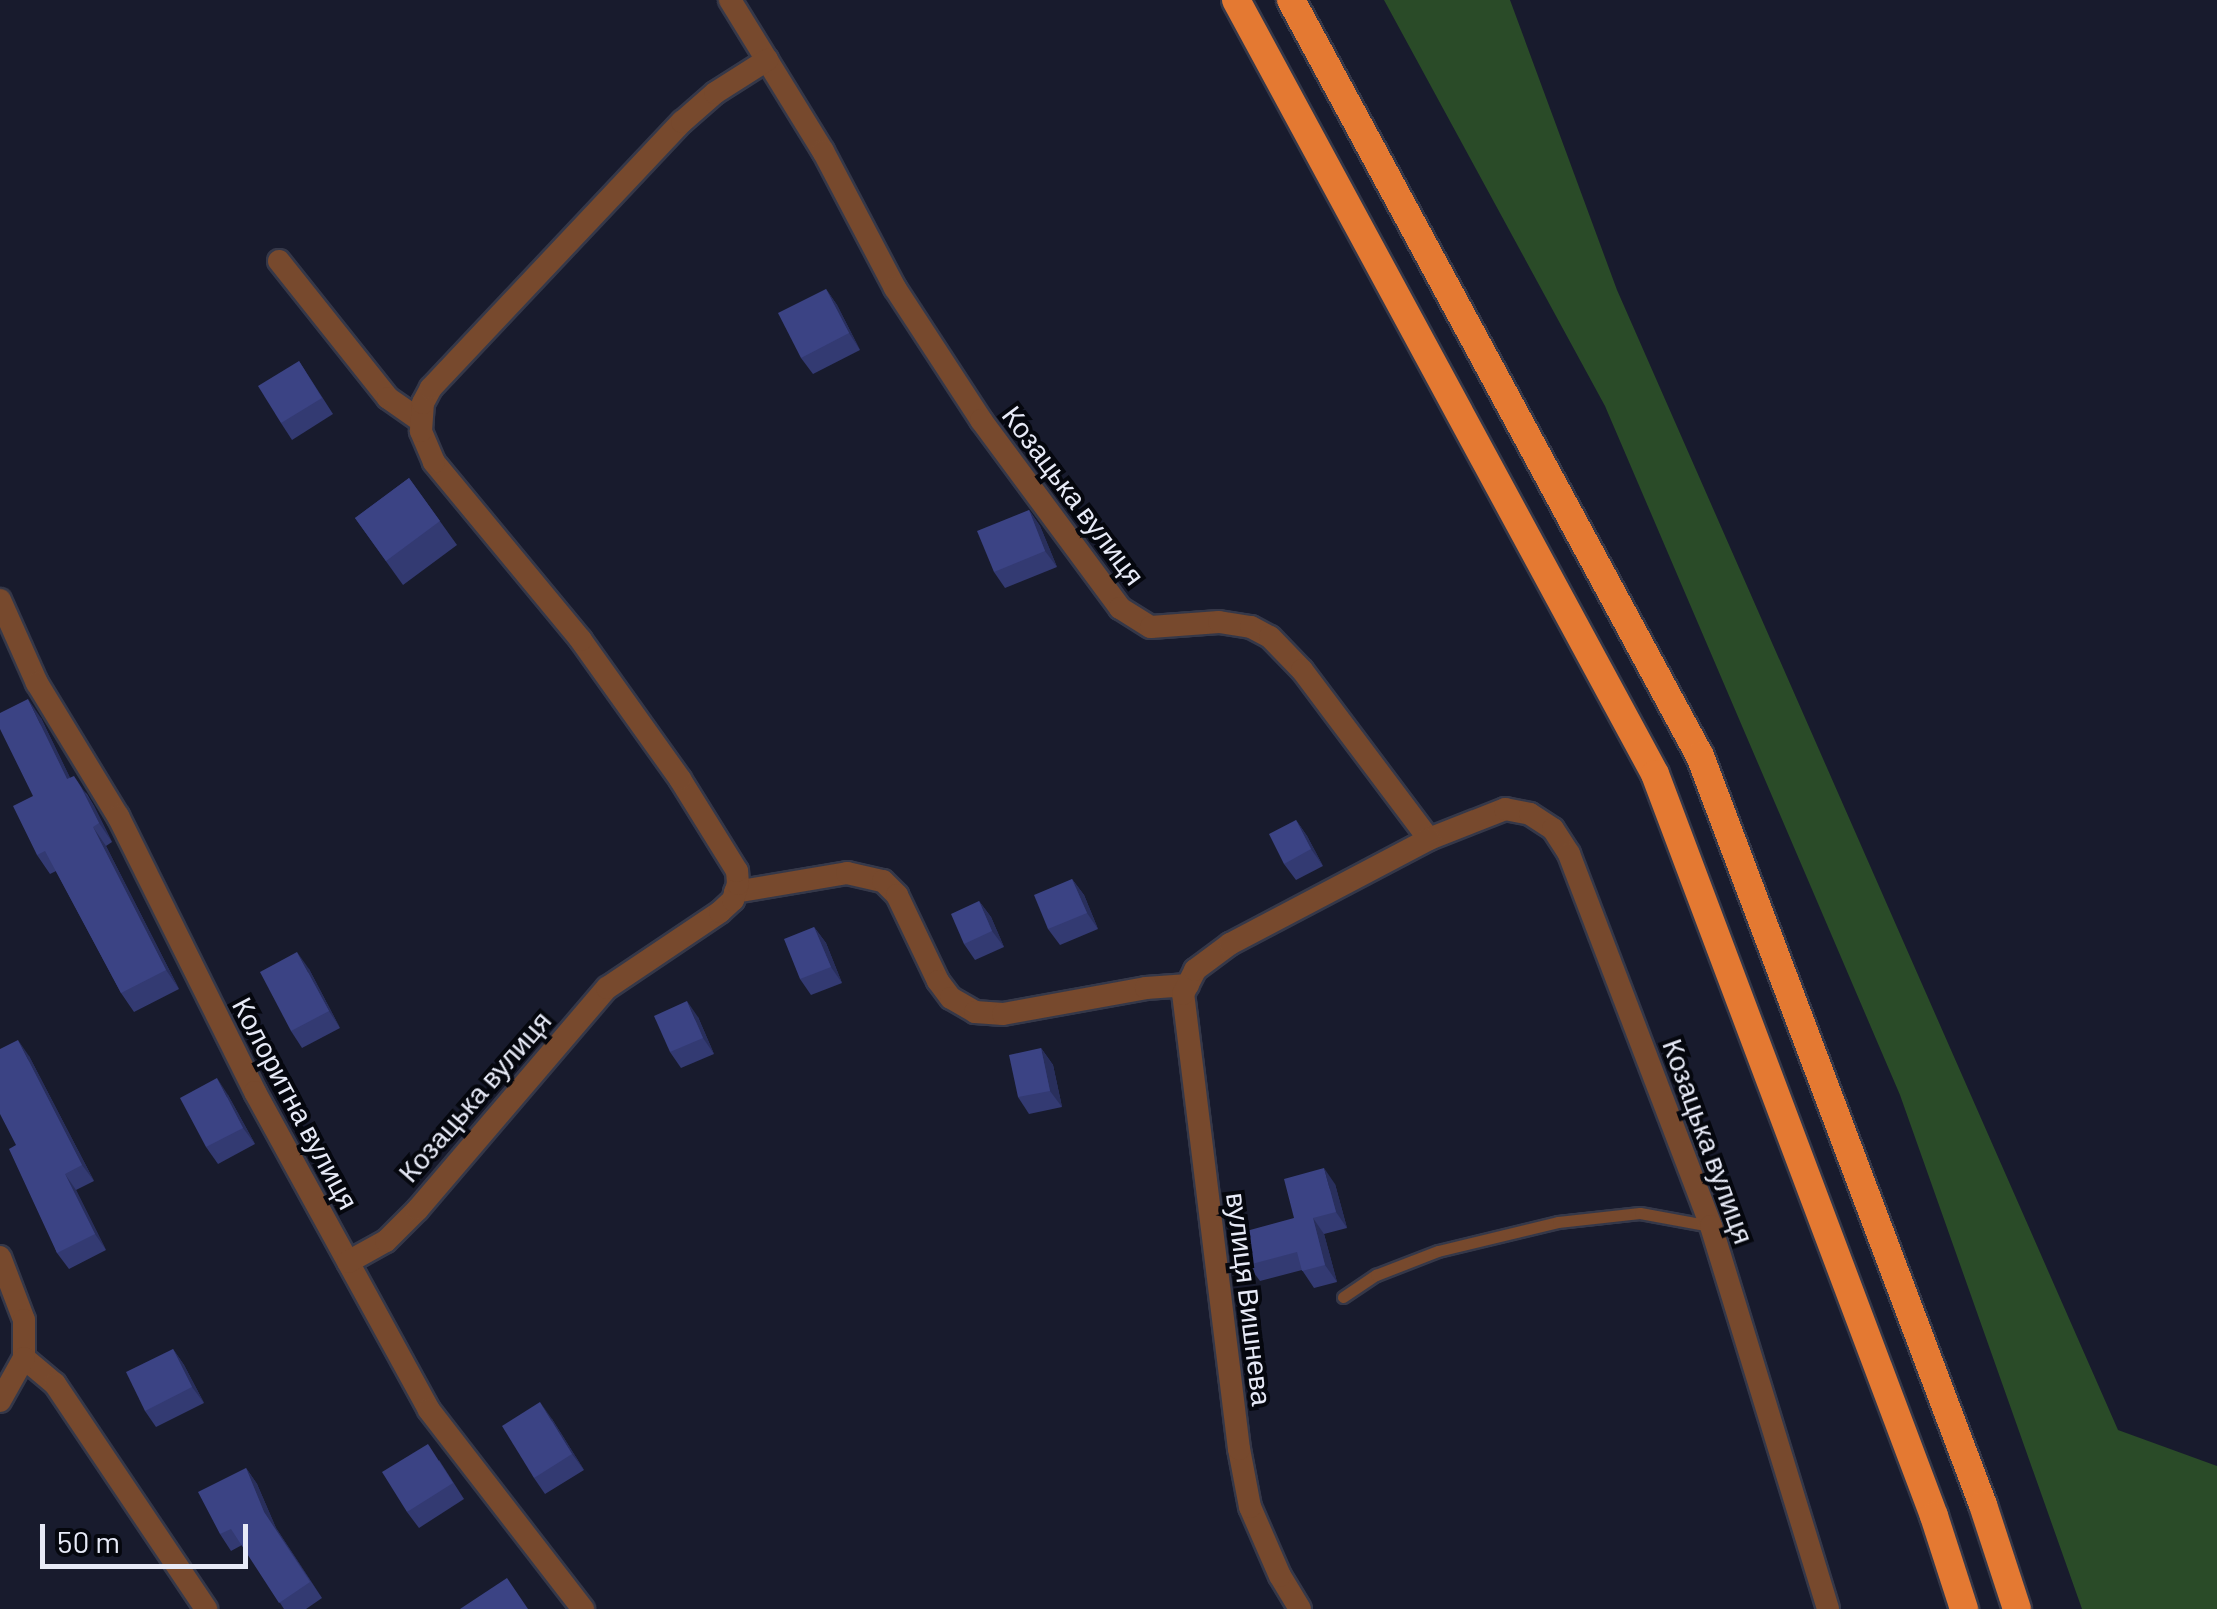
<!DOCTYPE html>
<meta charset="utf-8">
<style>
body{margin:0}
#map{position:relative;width:2217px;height:1609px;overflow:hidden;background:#181b2d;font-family:Barlow,sans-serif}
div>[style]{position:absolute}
.green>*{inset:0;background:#2a4b28}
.roads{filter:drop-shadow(2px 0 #353849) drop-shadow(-2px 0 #353849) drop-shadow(0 2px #353849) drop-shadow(0 -2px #353849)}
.service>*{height:11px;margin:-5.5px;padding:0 5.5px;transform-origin:5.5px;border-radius:5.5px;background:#77492d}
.minor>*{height:22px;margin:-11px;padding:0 11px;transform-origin:11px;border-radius:11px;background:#77492d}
.trunk>*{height:28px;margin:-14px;padding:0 14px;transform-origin:14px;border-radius:14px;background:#e47932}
.wall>*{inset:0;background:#333a72}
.shaded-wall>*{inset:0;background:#292f5c}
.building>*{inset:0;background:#3b4384}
span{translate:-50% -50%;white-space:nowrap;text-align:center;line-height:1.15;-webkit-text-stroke:8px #05070e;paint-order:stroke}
.street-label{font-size:28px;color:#e7eaf7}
.scale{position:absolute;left:40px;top:1524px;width:208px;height:45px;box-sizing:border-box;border:5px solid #e7eaf7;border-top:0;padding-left:12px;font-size:30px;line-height:35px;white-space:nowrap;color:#e7eaf7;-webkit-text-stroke:8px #05070e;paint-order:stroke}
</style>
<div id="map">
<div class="green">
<div style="clip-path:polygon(1384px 0,1510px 0,1617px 290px,2118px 1430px,2217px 1466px,2217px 1609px,2082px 1609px,1900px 1095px,1605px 406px)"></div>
</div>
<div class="roads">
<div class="service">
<div style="left:1343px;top:1297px;width:40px;rotate:-34deg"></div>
<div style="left:1376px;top:1275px;width:66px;rotate:-21.2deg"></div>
<div style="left:1438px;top:1251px;width:123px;rotate:-13.6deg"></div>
<div style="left:1558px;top:1222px;width:82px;rotate:-6.3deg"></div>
<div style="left:1640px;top:1213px;width:72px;rotate:10.4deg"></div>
</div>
<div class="minor">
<div style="left:730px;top:0;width:177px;rotate:58.4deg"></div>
<div style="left:823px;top:151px;width:155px;rotate:62.3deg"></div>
<div style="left:895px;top:288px;width:158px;rotate:56.9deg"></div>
<div style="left:981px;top:420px;width:234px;rotate:53.5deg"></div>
<div style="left:1120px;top:608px;width:36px;rotate:32deg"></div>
<div style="left:1151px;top:627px;width:68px;rotate:-4.2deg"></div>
<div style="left:1219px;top:622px;width:32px;rotate:9deg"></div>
<div style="left:1251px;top:627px;width:21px;rotate:28deg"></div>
<div style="left:1270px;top:637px;width:46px;rotate:45.9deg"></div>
<div style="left:1302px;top:670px;width:211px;rotate:53.1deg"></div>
<div style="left:1429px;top:839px;width:82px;rotate:-21.5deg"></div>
<div style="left:1505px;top:809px;width:25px;rotate:11deg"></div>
<div style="left:1530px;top:814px;width:27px;rotate:33deg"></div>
<div style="left:1553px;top:829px;width:30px;rotate:57deg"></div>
<div style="left:1569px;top:854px;width:398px;rotate:69.1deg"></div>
<div style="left:1711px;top:1226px;width:400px;rotate:73deg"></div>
<div style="left:279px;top:261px;width:175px;rotate:51.5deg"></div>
<div style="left:388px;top:398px;width:40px;rotate:34.9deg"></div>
<div style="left:0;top:600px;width:91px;rotate:66deg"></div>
<div style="left:37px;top:683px;width:156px;rotate:58.7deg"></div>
<div style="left:118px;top:816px;width:308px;rotate:63.6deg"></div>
<div style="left:255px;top:1092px;width:362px;rotate:61.3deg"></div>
<div style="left:429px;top:1410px;width:252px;rotate:52.3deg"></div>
<div style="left:735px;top:892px;width:114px;rotate:-9.6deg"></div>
<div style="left:847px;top:873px;width:37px;rotate:13deg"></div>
<div style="left:883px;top:881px;width:20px;rotate:45deg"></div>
<div style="left:897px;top:895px;width:95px;rotate:64.5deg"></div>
<div style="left:938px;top:981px;width:21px;rotate:53deg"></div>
<div style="left:951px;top:998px;width:28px;rotate:30deg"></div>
<div style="left:975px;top:1012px;width:28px;rotate:4deg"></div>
<div style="left:1003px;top:1014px;width:145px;rotate:-10.3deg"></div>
<div style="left:1146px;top:988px;width:42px;rotate:-4.1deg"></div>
<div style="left:0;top:1257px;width:67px;rotate:69.1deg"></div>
<div style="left:24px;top:1320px;width:38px;rotate:90deg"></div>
<div style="left:24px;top:1358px;width:40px;rotate:40deg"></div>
<div style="left:55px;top:1384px;width:271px;rotate:56.1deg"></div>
<div style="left:348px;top:1262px;width:43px;rotate:-28.9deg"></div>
<div style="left:386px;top:1241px;width:45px;rotate:-45deg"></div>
<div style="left:418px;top:1209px;width:291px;rotate:-49.5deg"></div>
<div style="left:607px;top:988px;width:136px;rotate:-33.9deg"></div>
<div style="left:720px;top:912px;width:18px;rotate:-43deg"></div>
<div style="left:733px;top:900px;width:17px;rotate:-73deg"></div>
<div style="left:738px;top:884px;width:13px;rotate:-94deg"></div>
<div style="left:737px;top:871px;width:108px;rotate:-121.8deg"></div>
<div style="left:680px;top:779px;width:171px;rotate:-125.5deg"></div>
<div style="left:581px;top:640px;width:231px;rotate:-129.6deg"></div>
<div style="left:434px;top:462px;width:34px;rotate:-113deg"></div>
<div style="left:421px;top:431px;width:28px;rotate:-86deg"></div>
<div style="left:423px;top:403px;width:17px;rotate:-62deg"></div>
<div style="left:431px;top:388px;width:366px;rotate:-46.7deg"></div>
<div style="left:682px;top:122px;width:44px;rotate:-41.3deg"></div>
<div style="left:715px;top:93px;width:62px;rotate:-32.4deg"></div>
<div style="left:0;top:1401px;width:49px;rotate:-60.8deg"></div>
<div style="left:1300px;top:1609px;width:39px;rotate:-121deg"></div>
<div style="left:1280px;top:1576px;width:75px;rotate:-113.5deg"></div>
<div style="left:1250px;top:1507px;width:59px;rotate:-100.7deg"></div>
<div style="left:1239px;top:1449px;width:458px;rotate:-97deg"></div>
<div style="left:1183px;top:994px;width:27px;rotate:-63deg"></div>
<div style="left:1195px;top:970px;width:44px;rotate:-36.6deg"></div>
<div style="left:1230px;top:944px;width:225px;rotate:-27.8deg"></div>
</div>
<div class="trunk">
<div style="left:1236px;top:0;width:880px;rotate:61.57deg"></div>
<div style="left:1655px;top:774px;width:793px;rotate:69.39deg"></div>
<div style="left:1934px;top:1516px;width:98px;rotate:72.1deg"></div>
<div style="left:1291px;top:0;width:860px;rotate:61.59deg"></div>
<div style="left:1700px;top:756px;width:801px;rotate:69.3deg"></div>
<div style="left:1983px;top:1505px;width:109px;rotate:71.9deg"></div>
</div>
</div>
<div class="wall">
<div style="clip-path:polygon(826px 289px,837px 305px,860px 350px,813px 374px,801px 358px)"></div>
<div style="clip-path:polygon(299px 361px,333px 414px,292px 440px,281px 423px)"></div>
<div style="clip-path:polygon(409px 478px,457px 545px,403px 585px,355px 518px)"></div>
<div style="clip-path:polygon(1029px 510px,1040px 526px,1057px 567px,1005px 588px,994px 572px)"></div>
<div style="clip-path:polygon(41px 718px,70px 778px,87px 794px,94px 806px,112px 842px,106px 846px,179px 989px,134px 1012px,121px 993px,56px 871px,50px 874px,37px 855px,33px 796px)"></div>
<div style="clip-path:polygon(1296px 820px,1307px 836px,1323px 866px,1296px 880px,1284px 864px)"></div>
<div style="clip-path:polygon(1072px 879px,1084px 895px,1098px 929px,1060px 945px,1048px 929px)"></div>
<div style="clip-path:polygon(979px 901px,991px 917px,1004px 947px,975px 960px,964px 944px)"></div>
<div style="clip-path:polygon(814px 927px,826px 943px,842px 983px,811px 995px,800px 979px)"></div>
<div style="clip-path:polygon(309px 969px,340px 1028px,302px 1048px,291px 1031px)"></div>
<div style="clip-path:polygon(698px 1017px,714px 1054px,681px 1068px,670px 1052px)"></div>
<div style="clip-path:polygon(1041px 1048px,1053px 1065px,1062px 1107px,1029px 1114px,1018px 1097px)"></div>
<div style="clip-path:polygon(29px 1056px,94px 1181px,76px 1190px,106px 1250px,69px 1269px,57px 1253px,16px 1145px)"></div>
<div style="clip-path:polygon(228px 1095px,255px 1144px,218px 1164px,206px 1147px)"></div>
<div style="clip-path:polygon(1335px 1184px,1347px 1228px,1324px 1234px,1337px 1282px,1314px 1288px,1302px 1270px,1260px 1281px,1248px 1265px,1294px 1218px)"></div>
<div style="clip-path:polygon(173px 1349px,184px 1365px,204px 1403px,156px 1427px,145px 1411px)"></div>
<div style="clip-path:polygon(552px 1419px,584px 1470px,545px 1494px,534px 1478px)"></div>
<div style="clip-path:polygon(439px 1460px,464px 1499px,419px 1528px,407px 1512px)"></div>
<div style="clip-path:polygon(246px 1468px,257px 1484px,276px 1528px,322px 1598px,306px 1609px,284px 1609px,242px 1545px,231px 1551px,220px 1534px)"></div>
</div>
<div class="shaded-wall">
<div style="clip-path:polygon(826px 289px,837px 305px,860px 350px,849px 333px)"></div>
<div style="clip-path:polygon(1029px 510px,1040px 526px,1057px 567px,1045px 551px)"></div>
<div style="clip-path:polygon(28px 699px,41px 718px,80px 798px,67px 779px)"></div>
<div style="clip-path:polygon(74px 776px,94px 806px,112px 842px,99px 823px)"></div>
<div style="clip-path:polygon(1296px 820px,1307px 836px,1323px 866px,1311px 849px)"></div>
<div style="clip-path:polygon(93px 827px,106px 846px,179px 989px,166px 970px)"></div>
<div style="clip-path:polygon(1072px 879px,1084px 895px,1098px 929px,1087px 913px)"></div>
<div style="clip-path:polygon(979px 901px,991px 917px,1004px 947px,992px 931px)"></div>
<div style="clip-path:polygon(814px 927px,826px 943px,842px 983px,831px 967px)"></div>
<div style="clip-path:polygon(297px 952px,309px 969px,340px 1028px,329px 1011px)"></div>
<div style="clip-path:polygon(687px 1001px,698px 1017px,714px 1054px,703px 1038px)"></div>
<div style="clip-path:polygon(18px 1040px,29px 1056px,94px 1181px,82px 1165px)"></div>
<div style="clip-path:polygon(1041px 1048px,1053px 1065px,1062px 1107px,1050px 1091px)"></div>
<div style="clip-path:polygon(217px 1078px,228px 1095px,255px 1144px,243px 1128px)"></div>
<div style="clip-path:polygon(1324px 1168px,1335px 1184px,1347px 1228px,1336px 1212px)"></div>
<div style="clip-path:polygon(65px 1174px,76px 1190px,106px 1250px,95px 1234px)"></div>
<div style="clip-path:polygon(1313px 1218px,1324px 1234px,1337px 1282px,1325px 1265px)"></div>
<div style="clip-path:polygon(173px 1349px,184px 1365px,204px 1403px,192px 1387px)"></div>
<div style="clip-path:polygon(540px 1402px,552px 1419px,584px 1470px,572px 1454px)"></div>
<div style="clip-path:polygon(246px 1468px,257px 1484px,276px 1528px,322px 1598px,264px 1512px)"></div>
</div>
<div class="building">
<div style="clip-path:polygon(826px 289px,849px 333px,801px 358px,778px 313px)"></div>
<div style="clip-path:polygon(299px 361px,322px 398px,281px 423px,258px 386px)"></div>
<div style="clip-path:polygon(409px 478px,440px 521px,386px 561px,355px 518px)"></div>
<div style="clip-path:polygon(1029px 510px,1045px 551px,994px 572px,977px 531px)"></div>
<div style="clip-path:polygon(28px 699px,67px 779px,74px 776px,81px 787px,99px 823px,93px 827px,166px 970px,121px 993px,45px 851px,37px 855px,13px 806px,33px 796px,0 729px,0 713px)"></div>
<div style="clip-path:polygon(1296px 820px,1311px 849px,1284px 864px,1269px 834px)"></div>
<div style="clip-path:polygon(1072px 879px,1087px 913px,1048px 929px,1034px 895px)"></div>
<div style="clip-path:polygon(979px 901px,992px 931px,964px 944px,951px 914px)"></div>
<div style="clip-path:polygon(814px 927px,831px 967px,800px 979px,784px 939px)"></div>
<div style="clip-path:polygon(297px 952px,329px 1011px,291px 1031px,260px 972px)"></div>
<div style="clip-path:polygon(687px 1001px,703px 1038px,670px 1052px,654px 1016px)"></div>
<div style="clip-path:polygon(18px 1040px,82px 1165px,65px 1174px,95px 1234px,57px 1253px,9px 1149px,16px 1145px,0 1114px,0 1049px)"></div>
<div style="clip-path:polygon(1041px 1048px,1050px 1091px,1018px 1097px,1009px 1055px)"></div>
<div style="clip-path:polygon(217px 1078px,243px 1128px,206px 1147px,180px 1098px)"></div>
<div style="clip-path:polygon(1324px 1168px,1336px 1212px,1313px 1218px,1325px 1265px,1302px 1271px,1297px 1252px,1248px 1265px,1239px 1233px,1294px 1218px,1284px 1179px)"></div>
<div style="clip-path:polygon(173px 1349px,192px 1387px,145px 1411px,126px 1372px)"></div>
<div style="clip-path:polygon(540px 1402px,572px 1454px,534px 1478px,502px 1426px)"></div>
<div style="clip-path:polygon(428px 1444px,453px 1483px,407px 1512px,382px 1472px)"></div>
<div style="clip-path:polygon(246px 1468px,264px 1512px,310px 1582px,279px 1603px,231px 1529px,220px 1534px,198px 1492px)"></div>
<div style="clip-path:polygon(507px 1578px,528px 1609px,460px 1609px)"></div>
</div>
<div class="street-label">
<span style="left:1074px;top:495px;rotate:53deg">Козацька вулиця</span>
<span style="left:474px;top:1096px;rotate:-49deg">Козацька вулиця</span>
<span style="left:296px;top:1103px;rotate:62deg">Колоритна вулиця</span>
<span style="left:1709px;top:1141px;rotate:70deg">Козацька вулиця</span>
<span style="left:1250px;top:1299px;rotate:83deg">вулиця Вишнева</span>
</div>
<div class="scale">50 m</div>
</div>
